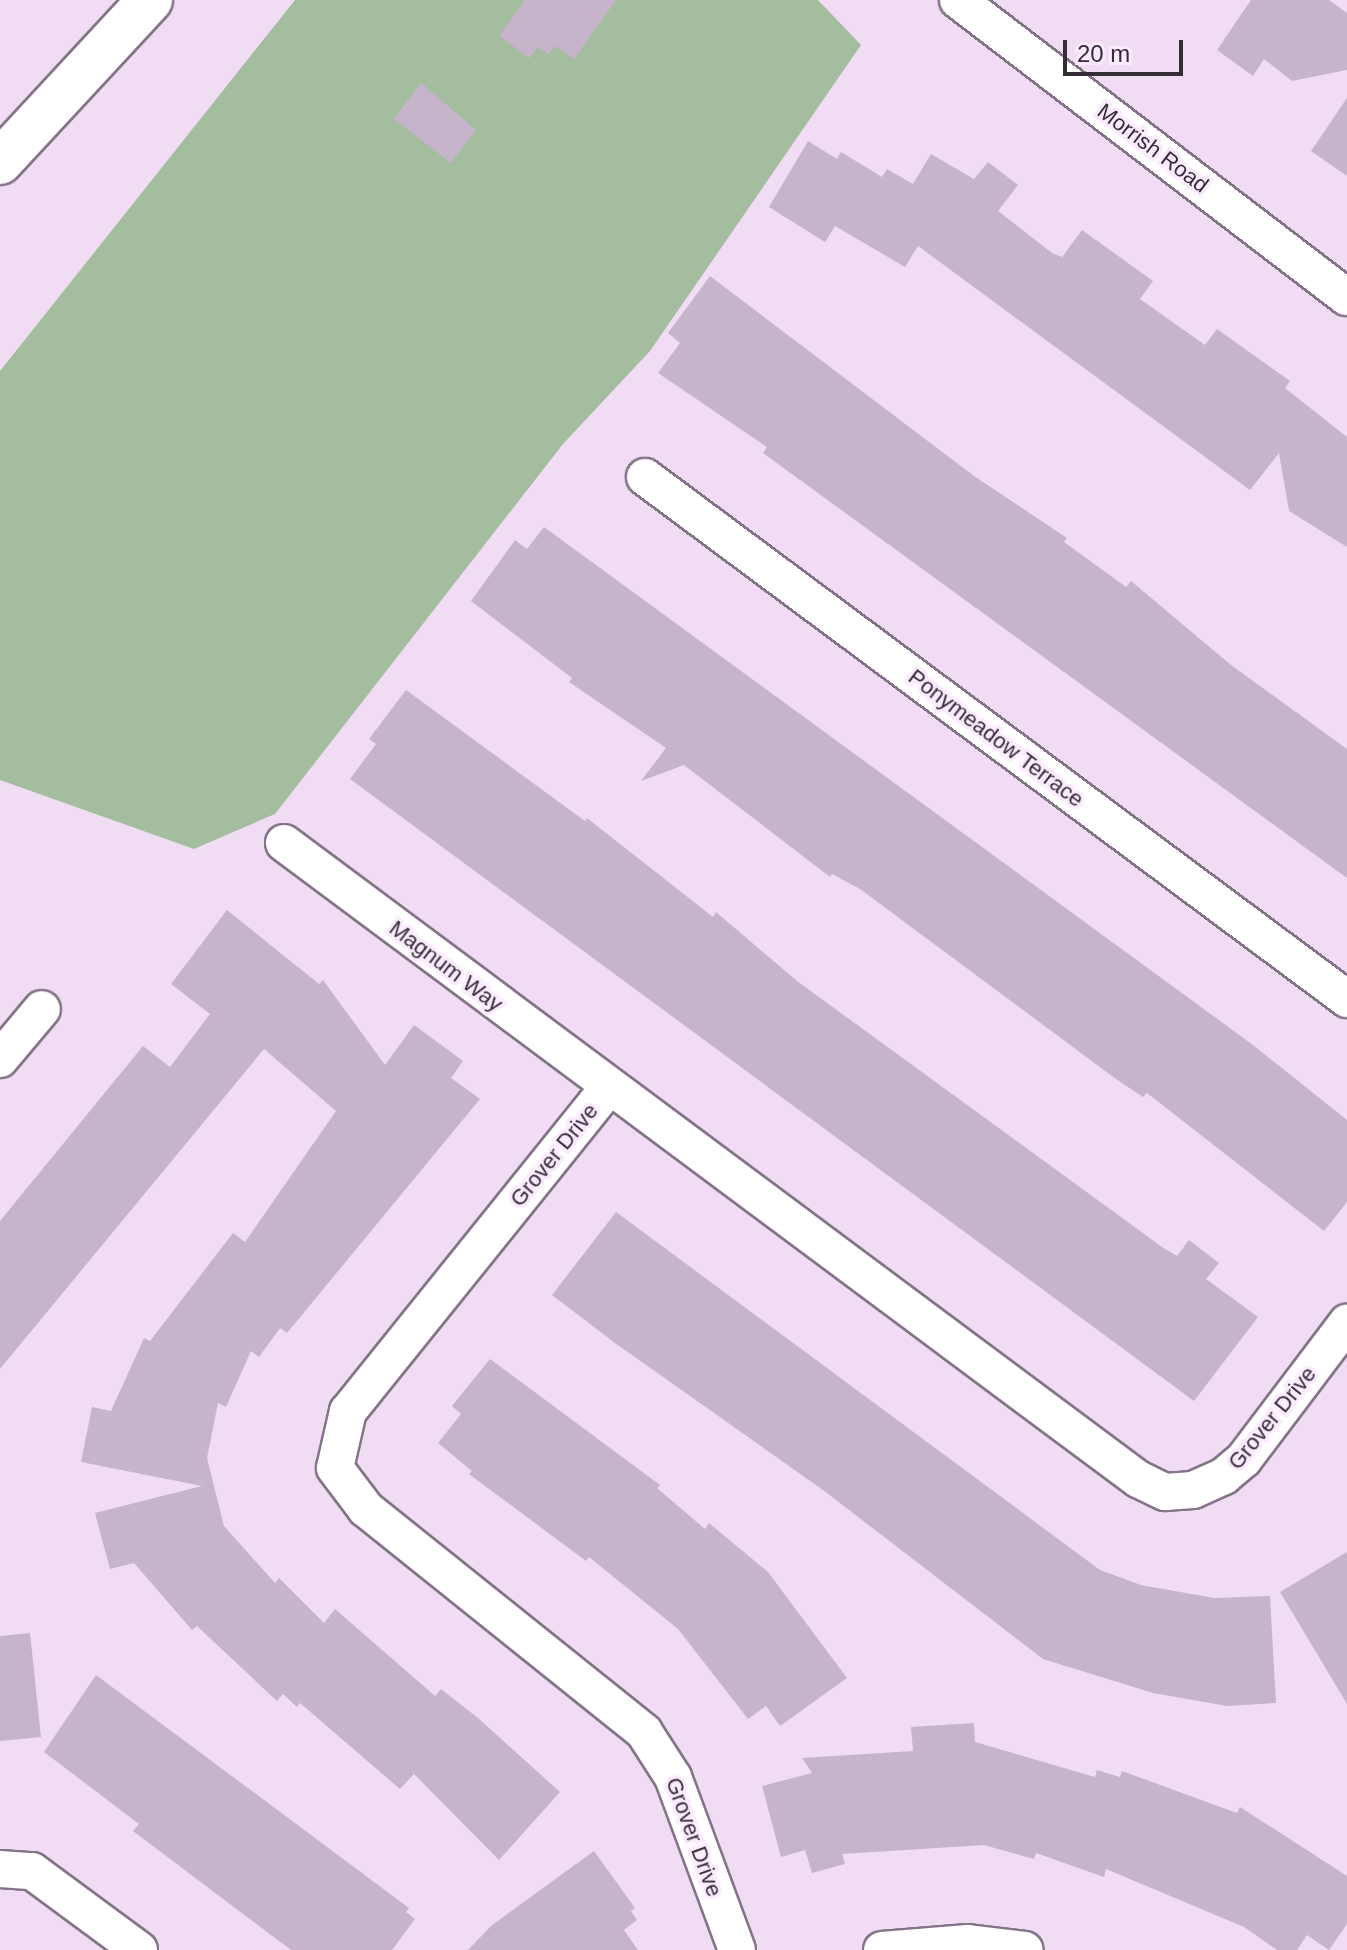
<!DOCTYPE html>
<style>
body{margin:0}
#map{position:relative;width:1347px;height:1950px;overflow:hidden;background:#f0ddf4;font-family:Arial,sans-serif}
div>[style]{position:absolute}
.green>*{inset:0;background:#a4bd9e}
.building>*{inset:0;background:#c6b4ca}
.roads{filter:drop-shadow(2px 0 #857489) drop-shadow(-2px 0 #857489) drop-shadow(0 2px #857489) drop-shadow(0 -2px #857489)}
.minor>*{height:36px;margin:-18px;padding:0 18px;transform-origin:18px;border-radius:18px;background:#fff}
.motorway>*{height:44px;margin:-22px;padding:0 22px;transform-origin:22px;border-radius:22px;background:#fff}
span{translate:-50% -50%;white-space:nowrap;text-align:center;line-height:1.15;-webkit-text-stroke:7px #fbebfe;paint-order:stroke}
.street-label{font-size:22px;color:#352d36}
.scale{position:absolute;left:1063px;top:40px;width:120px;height:36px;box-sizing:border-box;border:4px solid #352d36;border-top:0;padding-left:10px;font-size:24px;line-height:28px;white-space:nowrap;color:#352d36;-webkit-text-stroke:6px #fbebfe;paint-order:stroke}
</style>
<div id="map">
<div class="green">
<div style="clip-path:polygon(295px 0,818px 0,861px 45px,650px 351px,563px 444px,275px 814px,194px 849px,0 780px,0 371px)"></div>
</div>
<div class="building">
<div style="clip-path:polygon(525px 0,616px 0,574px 59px,555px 46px,548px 55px,538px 47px,529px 58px,499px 36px)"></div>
<div style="clip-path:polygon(1251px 0,1329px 0,1347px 13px,1347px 70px,1292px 81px,1264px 59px,1253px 76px,1217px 50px)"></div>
<div style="clip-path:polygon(421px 83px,476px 130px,451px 163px,394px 119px)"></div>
<div style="clip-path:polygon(1347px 98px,1347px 176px,1311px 151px)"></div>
<div style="clip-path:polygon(808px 141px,837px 159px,841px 152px,882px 177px,887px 169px,913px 184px,931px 154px,974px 179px,988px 162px,1018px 185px,998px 211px,1052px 253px,1062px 257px,1082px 230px,1153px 281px,1140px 299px,1205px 345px,1217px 329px,1290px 381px,1285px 388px,1347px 437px,1347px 547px,1289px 511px,1279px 453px,1250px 490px,918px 246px,905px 267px,835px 226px,825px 242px,769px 207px)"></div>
<div style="clip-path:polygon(710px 276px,974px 476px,1067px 538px,1064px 542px,1126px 587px,1131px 581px,1231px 665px,1347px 749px,1347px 878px,763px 453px,767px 447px,658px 373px,680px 343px,668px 333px)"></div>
<div style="clip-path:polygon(544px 527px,1253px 1045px,1347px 1120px,1347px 1202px,1324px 1231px,1147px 1093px,1143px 1097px,1116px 1079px,860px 889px,832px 874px,830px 877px,684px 765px,641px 781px,666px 748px,569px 682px,572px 678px,471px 601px,515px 540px,527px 549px)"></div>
<div style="clip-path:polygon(406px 690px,585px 821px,587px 818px,713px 917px,716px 912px,797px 981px,1162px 1247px,1177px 1256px,1189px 1240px,1219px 1263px,1206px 1279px,1258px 1317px,1194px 1401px,350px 779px,376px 744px,369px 739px)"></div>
<div style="clip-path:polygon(227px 910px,319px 984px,323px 980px,385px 1065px,414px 1025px,463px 1061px,451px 1078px,480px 1099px,287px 1333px,280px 1328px,259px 1357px,251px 1351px,226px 1407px,218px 1403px,207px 1458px,224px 1526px,275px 1583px,279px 1578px,324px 1623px,335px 1609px,435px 1696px,441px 1689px,478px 1718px,560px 1792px,499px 1860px,414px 1774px,400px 1789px,300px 1703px,297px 1707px,283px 1694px,277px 1701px,197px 1626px,192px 1630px,134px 1563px,110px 1569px,95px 1513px,202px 1486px,81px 1462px,92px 1407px,111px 1411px,144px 1338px,150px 1341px,233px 1233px,245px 1242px,336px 1111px,264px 1049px,0 1369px,0 1221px,143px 1046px,170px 1067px,210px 1014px,171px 984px)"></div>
<div style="clip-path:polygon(616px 1212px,1100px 1570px,1141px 1585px,1214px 1598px,1270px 1596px,1276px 1703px,1227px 1706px,1153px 1693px,1043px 1659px,823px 1490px,615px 1343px,552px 1295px)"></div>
<div style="clip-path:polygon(490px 1359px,660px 1485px,657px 1488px,705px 1529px,709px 1523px,768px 1572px,847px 1678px,780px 1726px,766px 1706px,748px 1719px,678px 1629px,589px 1557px,586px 1561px,469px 1474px,472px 1471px,438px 1443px,461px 1414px,452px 1406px)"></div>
<div style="clip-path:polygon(1347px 1552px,1347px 1704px,1280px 1592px)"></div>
<div style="clip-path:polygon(30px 1633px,41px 1737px,0 1741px,0 1636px)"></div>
<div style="clip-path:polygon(96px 1675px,409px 1908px,406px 1912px,415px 1919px,392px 1950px,291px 1950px,133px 1831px,139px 1824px,44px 1752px)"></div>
<div style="clip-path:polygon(974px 1723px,975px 1742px,1095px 1777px,1097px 1770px,1120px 1777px,1122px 1771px,1237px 1813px,1240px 1807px,1347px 1876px,1347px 1924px,1329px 1950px,1307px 1935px,1297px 1950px,1277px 1950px,1244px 1927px,1106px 1869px,1104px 1877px,1036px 1853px,1034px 1859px,984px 1845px,842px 1854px,845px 1864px,812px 1873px,805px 1850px,781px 1857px,762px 1786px,812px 1773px,802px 1758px,913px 1751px,911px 1727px)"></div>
<div style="clip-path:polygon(594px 1851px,635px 1908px,631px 1911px,637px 1920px,624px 1930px,638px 1950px,468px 1950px,492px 1925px)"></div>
</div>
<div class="roads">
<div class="minor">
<div style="left:958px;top:0;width:489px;rotate:37.4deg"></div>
<div style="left:645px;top:477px;width:875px;rotate:36.63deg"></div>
<div style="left:284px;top:843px;width:1065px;rotate:36.68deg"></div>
<div style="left:1138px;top:1479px;width:30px;rotate:26deg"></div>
<div style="left:1165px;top:1492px;width:28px;rotate:-4deg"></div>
<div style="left:1193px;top:1490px;width:34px;rotate:-24deg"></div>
<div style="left:1224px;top:1476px;width:26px;rotate:-40deg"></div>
<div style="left:1244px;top:1459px;width:171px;rotate:-52.9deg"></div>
<div style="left:0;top:1059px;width:65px;rotate:-50deg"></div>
<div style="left:608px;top:1088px;width:415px;rotate:128.8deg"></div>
<div style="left:348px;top:1411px;width:58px;rotate:102.8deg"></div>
<div style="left:335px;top:1468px;width:51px;rotate:52.9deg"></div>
<div style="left:366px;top:1509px;width:356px;rotate:38.7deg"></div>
<div style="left:644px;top:1732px;width:54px;rotate:57.2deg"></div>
<div style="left:673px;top:1777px;width:184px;rotate:69.7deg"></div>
<div style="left:0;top:1869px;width:32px;rotate:4deg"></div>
<div style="left:32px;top:1871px;width:133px;rotate:36.4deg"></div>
<div style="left:882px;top:1950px;width:86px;rotate:-4.7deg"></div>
<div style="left:968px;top:1943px;width:57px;rotate:7deg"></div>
</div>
<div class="motorway">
<div style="left:0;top:162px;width:221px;rotate:-47.2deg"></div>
</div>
</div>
<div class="street-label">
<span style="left:1153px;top:148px;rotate:37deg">Morrish Road</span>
<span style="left:996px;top:738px;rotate:37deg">Ponymeadow Terrace</span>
<span style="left:446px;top:966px;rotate:37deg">Magnum Way</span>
<span style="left:554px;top:1155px;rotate:-51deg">Grover Drive</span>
<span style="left:1272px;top:1418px;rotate:-51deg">Grover Drive</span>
<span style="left:694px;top:1837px;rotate:70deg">Grover Drive</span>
</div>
<div class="scale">20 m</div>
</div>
